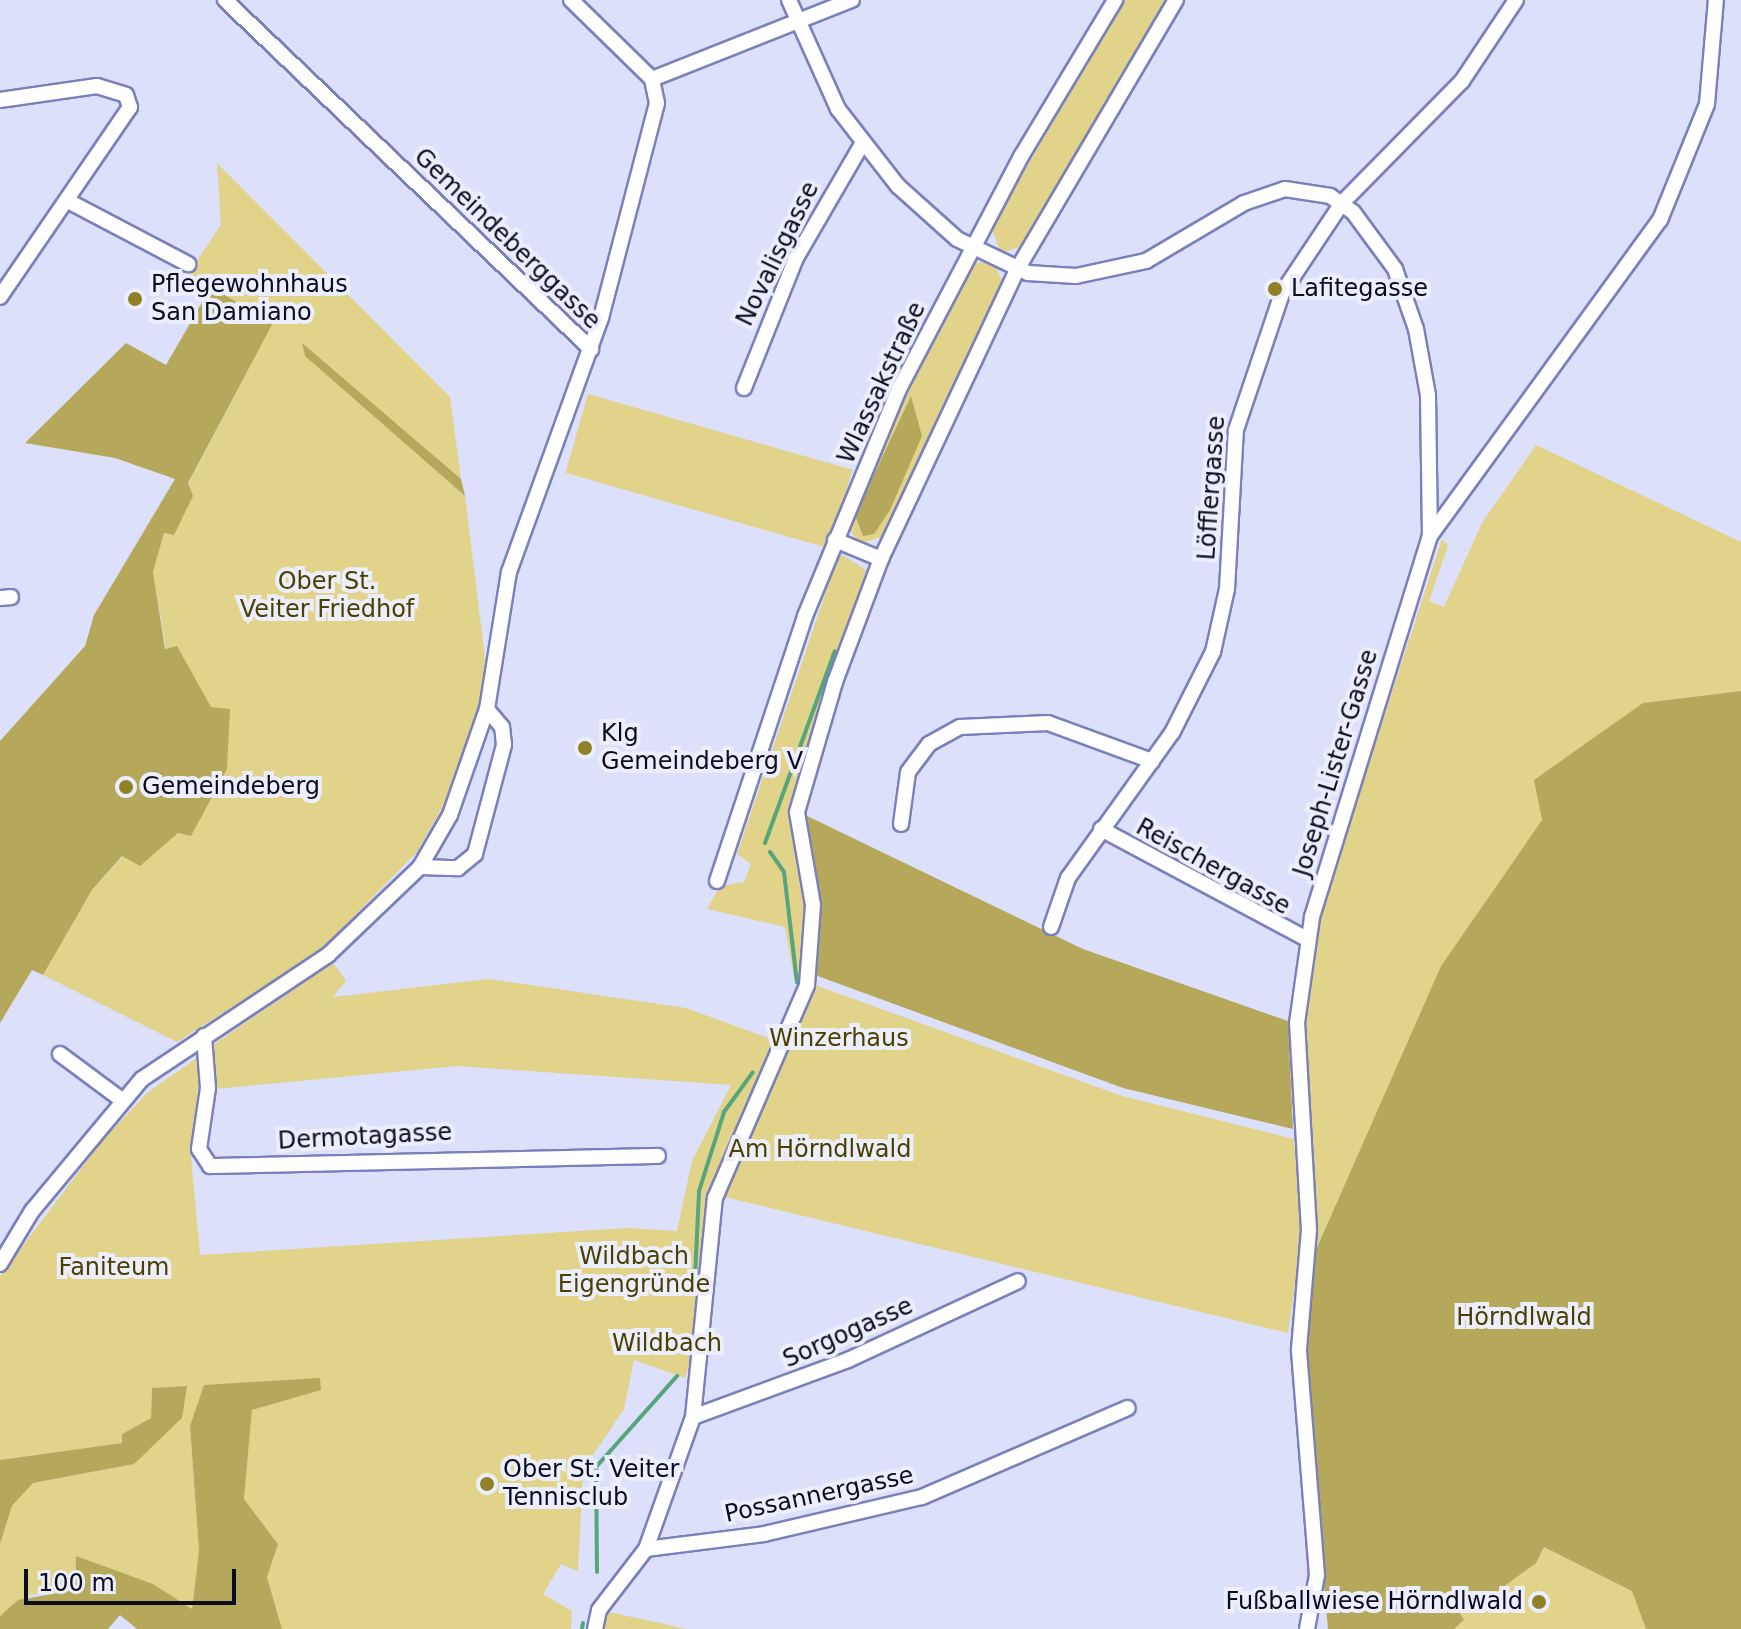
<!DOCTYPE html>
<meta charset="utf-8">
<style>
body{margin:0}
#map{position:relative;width:1741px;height:1629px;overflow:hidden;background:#dce0fa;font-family:"DejaVu Sans",sans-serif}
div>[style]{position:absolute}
.green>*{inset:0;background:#e1d389;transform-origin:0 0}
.forest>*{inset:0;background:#b6a85b}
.stream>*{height:4px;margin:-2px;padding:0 2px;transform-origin:2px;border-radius:2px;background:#57a57d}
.roads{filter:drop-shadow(2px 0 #7a80bb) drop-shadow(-2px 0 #7a80bb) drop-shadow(0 2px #7a80bb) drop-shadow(0 -2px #7a80bb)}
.minor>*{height:14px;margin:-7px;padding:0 7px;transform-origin:7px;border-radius:7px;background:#fff}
.dots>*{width:22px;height:22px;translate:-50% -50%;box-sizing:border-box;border:4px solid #eceefb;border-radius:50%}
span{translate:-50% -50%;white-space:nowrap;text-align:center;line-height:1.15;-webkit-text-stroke:8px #eceefb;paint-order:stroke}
.street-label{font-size:24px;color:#0b0b21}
.poi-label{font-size:24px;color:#0b0b21}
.left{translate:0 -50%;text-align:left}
.right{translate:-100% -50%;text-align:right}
.park-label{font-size:24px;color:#4a4000}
.scale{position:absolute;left:24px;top:1569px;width:212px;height:36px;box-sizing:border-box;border:4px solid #0b0b21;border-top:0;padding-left:10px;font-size:24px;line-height:28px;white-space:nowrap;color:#0b0b21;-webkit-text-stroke:6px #eceefb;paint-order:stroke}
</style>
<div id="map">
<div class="green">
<div style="clip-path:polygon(1125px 0,1170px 0,1023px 246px,1001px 253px,991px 227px)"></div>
<div style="clip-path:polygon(217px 163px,450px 397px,461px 479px,302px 344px,306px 356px,465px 496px,485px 658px,478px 720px,459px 778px,417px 852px,319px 952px,177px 1042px,43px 975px,92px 890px,123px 856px,140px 865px,178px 833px,222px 709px,211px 708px,189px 679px,177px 647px,166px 649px,153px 572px,164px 533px,174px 535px,188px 484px,273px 323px,188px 274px,221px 225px)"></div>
<div style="clip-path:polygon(992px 262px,1003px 281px,994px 301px,884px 536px,860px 544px,848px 527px,918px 370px,965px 274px,974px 263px)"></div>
<div style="left:588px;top:394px;width:275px;height:82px;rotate:16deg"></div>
<div style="clip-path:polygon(1536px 445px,1741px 542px,1741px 691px,1643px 703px,1542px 820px,1441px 966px,1315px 1252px,1303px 1019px,1319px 916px,1442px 539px,1448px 546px,1429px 601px,1444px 607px,1482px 523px)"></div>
<div style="clip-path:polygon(839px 553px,866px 570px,791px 816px,809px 913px,804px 975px,794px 977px,785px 927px,707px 909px,720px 886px,744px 882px,751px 864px,737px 854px)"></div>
<div style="clip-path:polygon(333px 963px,346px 981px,333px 997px,489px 979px,686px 1008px,787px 1045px,815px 985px,1122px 1096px,1294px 1139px,1302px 1237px,1288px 1333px,725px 1197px,735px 1158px,712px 1192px,697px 1339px,685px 1378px,634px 1360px,624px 1409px,583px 1470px,578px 1571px,561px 1564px,543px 1594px,572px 1611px,571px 1629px,282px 1629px,267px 1576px,278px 1544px,244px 1499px,252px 1410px,320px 1390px,190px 1426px,199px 1551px,192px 1610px,153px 1584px,76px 1557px,75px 1590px,30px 1595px,0 1616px,0 1544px,12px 1506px,33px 1483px,134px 1464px,187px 1386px,152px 1388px,151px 1418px,122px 1434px,123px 1443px,0 1460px,0 1276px,102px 1141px,147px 1093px,201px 1055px,191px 1156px,200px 1255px,627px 1228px,677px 1231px,692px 1161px,731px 1085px,457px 1066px,215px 1089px,214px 1044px)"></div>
<div style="clip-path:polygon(1544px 1547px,1633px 1591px,1646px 1629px,1454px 1629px,1464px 1620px,1457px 1608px,1467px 1595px)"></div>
<div style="clip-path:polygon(608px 1612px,660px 1623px,686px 1629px,603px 1629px)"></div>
</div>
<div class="forest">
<div style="clip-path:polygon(211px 287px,273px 323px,188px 483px,193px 496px,174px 535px,164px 533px,153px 572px,165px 649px,177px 646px,211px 707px,230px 709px,227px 769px,191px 836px,178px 833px,140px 866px,122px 856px,92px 890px,43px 975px,32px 970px,0 1023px,0 741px,85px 646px,94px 615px,175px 479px,115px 458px,25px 443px,126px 343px,166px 365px)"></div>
<div style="clip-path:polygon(302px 343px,461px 479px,465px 496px,305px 356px)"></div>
<div style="clip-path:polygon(911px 396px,922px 436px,890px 510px,874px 534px,863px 536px,855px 515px)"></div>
<div style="clip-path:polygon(1741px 691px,1741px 1629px,1646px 1629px,1632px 1591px,1544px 1547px,1536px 1563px,1492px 1595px,1467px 1595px,1457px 1608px,1464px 1620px,1454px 1629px,1328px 1629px,1305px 1375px,1315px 1252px,1441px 966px,1542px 820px,1534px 780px,1643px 703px)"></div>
<div style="clip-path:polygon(801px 813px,1083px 949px,1288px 1021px,1293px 1129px,1123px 1088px,815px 975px,821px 904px)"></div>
<div style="clip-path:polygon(320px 1378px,321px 1390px,252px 1410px,244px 1499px,278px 1544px,267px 1577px,282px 1629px,137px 1629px,120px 1615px,108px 1629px,0 1629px,0 1616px,18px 1600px,75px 1590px,76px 1556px,153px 1584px,192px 1609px,199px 1551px,190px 1426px,204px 1385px)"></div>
<div style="clip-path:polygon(187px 1386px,182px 1418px,134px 1464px,33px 1483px,12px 1506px,0 1544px,0 1460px,122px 1443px,122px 1434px,151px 1418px,152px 1388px)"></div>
</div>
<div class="stream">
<div style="left:765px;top:843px;width:204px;rotate:-70deg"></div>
<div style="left:770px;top:852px;width:24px;rotate:55deg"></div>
<div style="left:784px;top:872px;width:111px;rotate:83.3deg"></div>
<div style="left:695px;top:1277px;width:86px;rotate:-87.3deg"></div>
<div style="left:699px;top:1191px;width:83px;rotate:-72.4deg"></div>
<div style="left:724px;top:1112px;width:49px;rotate:-54.1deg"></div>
<div style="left:597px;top:1572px;width:105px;rotate:-90.5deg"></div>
<div style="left:596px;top:1467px;width:122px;rotate:-48.3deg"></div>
<div style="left:582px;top:1629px;width:6px;rotate:-81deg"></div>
</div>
<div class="roads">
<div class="minor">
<div style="left:225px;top:0;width:506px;rotate:43.64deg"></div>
<div style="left:789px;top:0;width:120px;rotate:65.8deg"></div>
<div style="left:838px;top:109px;width:98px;rotate:52.1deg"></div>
<div style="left:898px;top:186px;width:79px;rotate:41.9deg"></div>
<div style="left:957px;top:239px;width:79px;rotate:25.6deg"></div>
<div style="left:1028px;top:273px;width:48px;rotate:3.6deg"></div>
<div style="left:1076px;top:276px;width:72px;rotate:-12.1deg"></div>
<div style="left:1146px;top:261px;width:114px;rotate:-30.6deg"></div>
<div style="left:1244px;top:203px;width:43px;rotate:-18.9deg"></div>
<div style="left:1285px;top:189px;width:46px;rotate:8.8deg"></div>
<div style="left:1330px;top:196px;width:28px;rotate:35deg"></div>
<div style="left:1353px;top:212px;width:71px;rotate:53.6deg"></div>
<div style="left:1395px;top:269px;width:64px;rotate:70.7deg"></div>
<div style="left:1416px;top:329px;width:67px;rotate:79.7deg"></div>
<div style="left:1428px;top:395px;width:141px;rotate:89.2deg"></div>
<div style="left:652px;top:79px;width:215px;rotate:-21.6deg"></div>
<div style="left:0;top:100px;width:98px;rotate:-8.2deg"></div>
<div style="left:97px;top:86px;width:30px;rotate:17deg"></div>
<div style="left:126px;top:95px;width:13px;rotate:72deg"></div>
<div style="left:130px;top:107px;width:230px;rotate:124.4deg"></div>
<div style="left:68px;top:201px;width:136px;rotate:27.7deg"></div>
<div style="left:744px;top:388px;width:140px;rotate:-68.2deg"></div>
<div style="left:796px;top:258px;width:132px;rotate:-59.9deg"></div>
<div style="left:835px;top:540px;width:50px;rotate:22.4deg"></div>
<div style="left:0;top:598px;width:11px;rotate:-5deg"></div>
<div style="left:901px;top:824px;width:52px;rotate:-82.3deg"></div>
<div style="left:908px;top:772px;width:35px;rotate:-53deg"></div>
<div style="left:929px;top:744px;width:35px;rotate:-29deg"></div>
<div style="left:960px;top:727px;width:88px;rotate:-2.6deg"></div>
<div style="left:1048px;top:723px;width:111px;rotate:20.1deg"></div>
<div style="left:1101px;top:829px;width:234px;rotate:28.1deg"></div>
<div style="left:420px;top:867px;width:38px;rotate:2deg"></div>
<div style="left:458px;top:868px;width:22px;rotate:-39deg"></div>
<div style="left:475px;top:854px;width:113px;rotate:-75.1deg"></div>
<div style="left:504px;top:745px;width:18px;rotate:-96deg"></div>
<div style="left:502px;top:727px;width:23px;rotate:-130deg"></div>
<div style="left:717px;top:881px;width:279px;rotate:-71.6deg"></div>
<div style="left:805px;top:616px;width:246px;rotate:-67.5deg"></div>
<div style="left:899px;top:389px;width:264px;rotate:-62.3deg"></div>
<div style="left:1022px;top:155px;width:181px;rotate:-59deg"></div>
<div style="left:1051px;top:927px;width:52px;rotate:-70.9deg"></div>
<div style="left:1068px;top:878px;width:178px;rotate:-54.4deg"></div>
<div style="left:1172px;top:733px;width:91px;rotate:-63.2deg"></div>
<div style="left:1213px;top:652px;width:65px;rotate:-77.5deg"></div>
<div style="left:1227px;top:589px;width:159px;rotate:-86.8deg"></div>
<div style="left:1236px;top:430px;width:145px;rotate:-71.4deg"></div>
<div style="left:1282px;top:293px;width:108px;rotate:-56.3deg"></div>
<div style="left:1342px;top:203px;width:171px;rotate:-45.5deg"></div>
<div style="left:1462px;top:81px;width:97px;rotate:-56.3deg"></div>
<div style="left:204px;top:1036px;width:52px;rotate:85.6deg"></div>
<div style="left:208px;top:1088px;width:62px;rotate:98.4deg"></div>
<div style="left:199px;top:1149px;width:20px;rotate:57deg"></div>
<div style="left:210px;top:1166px;width:448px;rotate:-1.3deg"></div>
<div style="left:60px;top:1054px;width:77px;rotate:36.6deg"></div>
<div style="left:0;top:1264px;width:62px;rotate:-58.9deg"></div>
<div style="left:32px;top:1211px;width:172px;rotate:-50.2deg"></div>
<div style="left:142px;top:1079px;width:224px;rotate:-33.7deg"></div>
<div style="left:328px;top:955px;width:127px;rotate:-43.7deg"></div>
<div style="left:420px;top:867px;width:60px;rotate:-60deg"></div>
<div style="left:450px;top:815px;width:112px;rotate:-70.8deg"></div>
<div style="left:487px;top:709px;width:139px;rotate:-80.9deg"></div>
<div style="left:509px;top:572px;width:270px;rotate:-70.1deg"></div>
<div style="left:601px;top:318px;width:222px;rotate:-75.4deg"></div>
<div style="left:657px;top:103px;width:25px;rotate:-102deg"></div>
<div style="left:652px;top:79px;width:113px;rotate:-135.7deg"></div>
<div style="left:693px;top:1417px;width:165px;rotate:-20.2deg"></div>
<div style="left:848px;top:1360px;width:187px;rotate:-24.9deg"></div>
<div style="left:646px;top:1549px;width:119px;rotate:-7.2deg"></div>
<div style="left:764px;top:1534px;width:162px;rotate:-13.2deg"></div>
<div style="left:922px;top:1497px;width:224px;rotate:-23.4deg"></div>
<div style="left:595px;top:1629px;width:19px;rotate:-78deg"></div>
<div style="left:599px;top:1610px;width:77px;rotate:-52.4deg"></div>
<div style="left:646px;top:1549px;width:140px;rotate:-70.4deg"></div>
<div style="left:693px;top:1417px;width:220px;rotate:-84.3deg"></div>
<div style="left:715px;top:1198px;width:232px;rotate:-66.6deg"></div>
<div style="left:807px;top:985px;width:80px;rotate:-85.7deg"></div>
<div style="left:813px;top:905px;width:94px;rotate:-99.8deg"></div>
<div style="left:797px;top:812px;width:135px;rotate:-73.7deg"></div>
<div style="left:835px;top:682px;width:131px;rotate:-69.5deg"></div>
<div style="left:881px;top:559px;width:322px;rotate:-64.8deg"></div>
<div style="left:1018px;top:268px;width:311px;rotate:-59.5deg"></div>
<div style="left:1307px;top:1629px;width:55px;rotate:-79.5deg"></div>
<div style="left:1317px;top:1575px;width:227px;rotate:-94.6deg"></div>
<div style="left:1299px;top:1349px;width:119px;rotate:-85.2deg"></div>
<div style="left:1309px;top:1230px;width:207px;rotate:-93.3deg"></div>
<div style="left:1297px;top:1023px;width:107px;rotate:-81.9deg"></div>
<div style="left:1312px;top:917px;width:399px;rotate:-72.8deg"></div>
<div style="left:1430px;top:536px;width:391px;rotate:-54deg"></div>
<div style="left:1660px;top:220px;width:125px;rotate:-67.9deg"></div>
<div style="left:1707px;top:104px;width:104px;rotate:-85.1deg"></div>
</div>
</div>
<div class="dots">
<div style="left:1275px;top:289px;background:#908028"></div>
<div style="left:135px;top:299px;background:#908028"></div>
<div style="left:585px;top:748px;background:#908028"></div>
<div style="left:126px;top:787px;background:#908028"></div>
<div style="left:487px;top:1484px;background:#908028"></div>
<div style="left:1539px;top:1602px;background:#908028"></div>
</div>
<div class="street-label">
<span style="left:507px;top:239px;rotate:44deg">Gemeindeberggasse</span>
<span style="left:778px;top:254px;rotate:-64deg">Novalisgasse</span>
<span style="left:882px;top:383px;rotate:-65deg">Wlassakstraße</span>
<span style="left:1212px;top:488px;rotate:-86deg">Löfflergasse</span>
<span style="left:1336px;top:763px;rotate:-73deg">Joseph-Lister-Gasse</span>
<span style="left:1213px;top:867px;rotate:29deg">Reischergasse</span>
<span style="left:365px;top:1137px;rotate:-3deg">Dermotagasse</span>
<span style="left:848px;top:1333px;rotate:-24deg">Sorgogasse</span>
<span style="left:819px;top:1495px;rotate:-12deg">Possannergasse</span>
</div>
<div class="poi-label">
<span class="left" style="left:151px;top:299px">Pflegewohnhaus<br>San Damiano</span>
<span class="left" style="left:1291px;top:289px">Lafitegasse</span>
<span class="left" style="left:601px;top:748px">Klg<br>Gemeindeberg V</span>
<span class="left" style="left:142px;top:787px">Gemeindeberg</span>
<span class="left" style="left:503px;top:1484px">Ober St. Veiter<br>Tennisclub</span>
<span class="right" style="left:1523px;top:1602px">Fußballwiese Hörndlwald</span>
</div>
<div class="park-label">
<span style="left:327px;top:596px">Ober St.<br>Veiter Friedhof</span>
<span style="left:839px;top:1039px">Winzerhaus</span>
<span style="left:820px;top:1150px">Am Hörndlwald</span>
<span style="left:634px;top:1271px">Wildbach<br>Eigengründe</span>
<span style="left:114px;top:1268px">Faniteum</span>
<span style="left:1524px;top:1318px">Hörndlwald</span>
<span style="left:667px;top:1344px">Wildbach</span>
</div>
<div class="scale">100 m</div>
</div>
